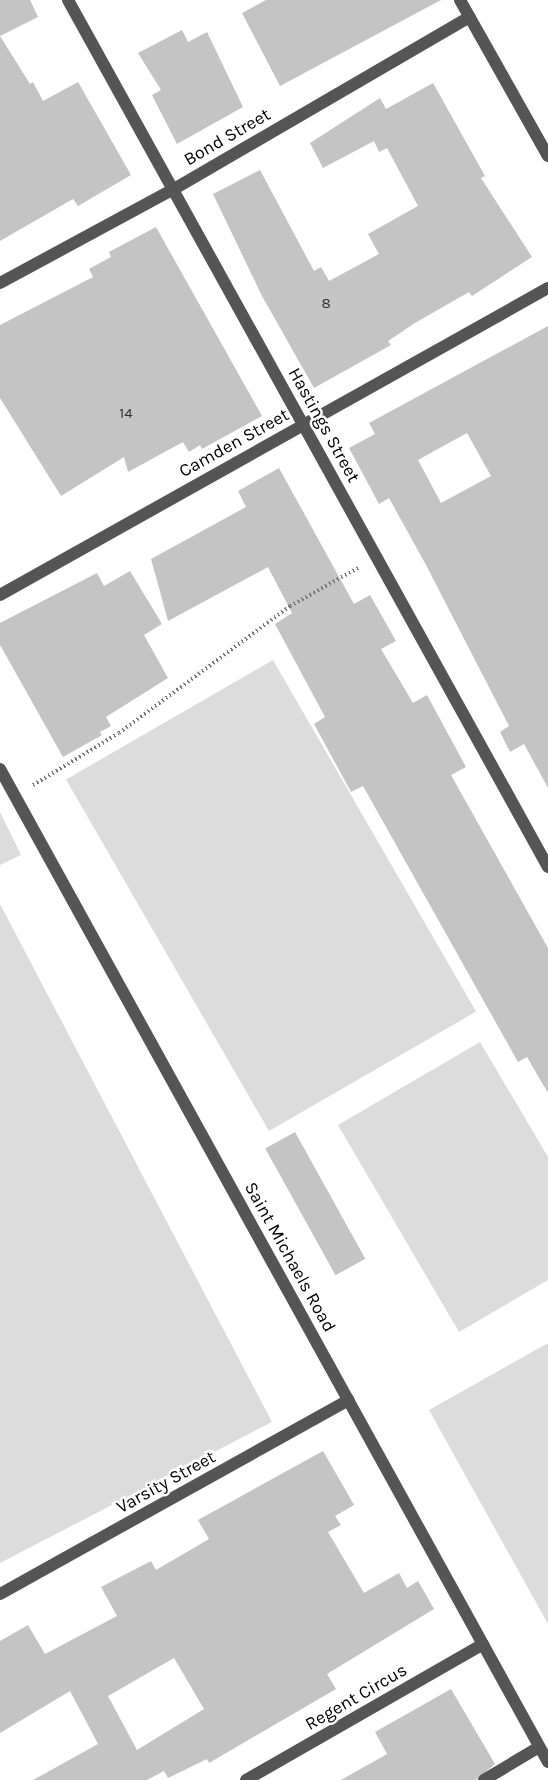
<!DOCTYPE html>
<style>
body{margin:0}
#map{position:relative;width:548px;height:1780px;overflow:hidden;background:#fff;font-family:Karla,sans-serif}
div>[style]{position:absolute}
.green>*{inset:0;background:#dcdcdc;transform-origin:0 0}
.building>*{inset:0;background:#c4c4c4;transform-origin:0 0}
.path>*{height:4px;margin-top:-2px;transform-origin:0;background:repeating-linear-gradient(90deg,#777 0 1.5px,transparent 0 4.5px)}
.minor>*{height:12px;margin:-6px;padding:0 6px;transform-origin:6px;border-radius:6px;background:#555}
span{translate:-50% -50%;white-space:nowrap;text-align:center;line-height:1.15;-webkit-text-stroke:5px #fff;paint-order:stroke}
.number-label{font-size:15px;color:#313131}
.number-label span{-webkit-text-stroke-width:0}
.street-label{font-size:18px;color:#000}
</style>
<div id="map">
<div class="green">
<div style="left:273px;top:660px;width:406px;height:239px;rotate:60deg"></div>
<div style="clip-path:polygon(0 812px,21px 855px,0 865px)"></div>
<div style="clip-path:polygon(0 904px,272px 1422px,0 1563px)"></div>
<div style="clip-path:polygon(480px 1042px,548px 1157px,548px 1280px,459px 1332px,338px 1125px)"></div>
<div style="clip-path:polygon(548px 1343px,548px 1624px,429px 1410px)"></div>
</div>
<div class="building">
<div style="clip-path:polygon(0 0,30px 0,38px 17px,0 36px,30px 84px,33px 82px,43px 101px,78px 82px,131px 175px,78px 206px,73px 199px,0 241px)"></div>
<div style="clip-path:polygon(266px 0,441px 0,280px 86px,242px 13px)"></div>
<div style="clip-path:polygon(182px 30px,188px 42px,207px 32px,243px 107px,177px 144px,152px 95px,161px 90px,138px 53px)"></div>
<div style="clip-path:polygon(433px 83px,485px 176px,481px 178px,532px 257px,472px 296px,469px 292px,415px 323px,388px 341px,391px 345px,314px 388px,262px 296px,213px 194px,260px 170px,314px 271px,321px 267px,329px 281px,379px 254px,368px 234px,418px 206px,387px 148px,379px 152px,374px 141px,323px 168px,310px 143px,380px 98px,386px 109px)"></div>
<div style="clip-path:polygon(156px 227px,262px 416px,202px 449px,200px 445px,189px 452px,183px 442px,128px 472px,124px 457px,61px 496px,0 398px,0 325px,93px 277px,89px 269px,111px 257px,109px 252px)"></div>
<div style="clip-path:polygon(evenodd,548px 326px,548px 788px,524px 744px,510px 752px,500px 732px,509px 726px,426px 565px,389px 498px,379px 504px,349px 448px,375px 434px,369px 423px,548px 326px,467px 433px,491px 476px,441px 503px,418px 460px,467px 433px)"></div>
<div style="clip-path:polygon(279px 468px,354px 604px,370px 595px,396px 641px,381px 649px,413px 703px,427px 695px,466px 767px,451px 775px,548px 948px,548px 1093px,527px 1057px,518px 1062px,363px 786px,351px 792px,314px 724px,325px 717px,275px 624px,292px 613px,268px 567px,168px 621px,151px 559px,246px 507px,238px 491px)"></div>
<div style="clip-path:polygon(130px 571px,162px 624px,144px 635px,168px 678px,106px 717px,111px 726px,100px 732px,102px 735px,63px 757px,0 645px,0 623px,97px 573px,104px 586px)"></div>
<div style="left:295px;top:1132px;width:145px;height:34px;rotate:61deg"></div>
<div style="clip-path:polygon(evenodd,323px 1451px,354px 1505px,335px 1516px,341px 1525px,328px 1532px,364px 1593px,399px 1573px,407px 1588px,418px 1581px,434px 1609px,327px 1674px,336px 1689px,209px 1763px,207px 1759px,168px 1778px,164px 1771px,147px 1780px,33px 1780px,98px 1744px,70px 1691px,0 1733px,0 1641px,28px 1625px,45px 1654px,117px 1616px,101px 1587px,151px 1561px,156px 1570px,209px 1539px,198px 1520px,323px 1451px,174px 1658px,204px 1709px,137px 1750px,108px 1696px,174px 1658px)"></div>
<div style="clip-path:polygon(451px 1689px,495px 1764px,476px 1780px,341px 1780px,387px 1754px,375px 1732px)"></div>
</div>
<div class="path">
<div style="left:33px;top:785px;width:100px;rotate:-31.2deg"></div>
<div style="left:119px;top:733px;width:213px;rotate:-36.6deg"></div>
<div style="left:290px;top:606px;width:78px;rotate:-29.2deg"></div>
</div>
<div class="minor">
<div style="left:68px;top:0;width:991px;rotate:61.03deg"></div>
<div style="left:460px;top:0;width:179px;rotate:60.6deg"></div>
<div style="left:0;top:283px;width:198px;rotate:-28.4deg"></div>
<div style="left:174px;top:189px;width:342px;rotate:-30.2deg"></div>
<div style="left:0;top:595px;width:628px;rotate:-29.26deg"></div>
<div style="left:0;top:769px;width:1134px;rotate:61.11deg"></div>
<div style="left:0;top:1594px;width:399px;rotate:-29.1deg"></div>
<div style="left:246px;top:1780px;width:273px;rotate:-29.8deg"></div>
<div style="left:484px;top:1780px;width:64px;rotate:-31deg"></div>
</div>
<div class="number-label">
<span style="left:326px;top:304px">8</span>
<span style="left:126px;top:414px">14</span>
</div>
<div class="street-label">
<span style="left:227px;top:137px;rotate:-30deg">Bond Street</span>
<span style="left:324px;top:425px;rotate:61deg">Hastings Street</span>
<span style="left:234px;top:443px;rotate:-29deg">Camden Street</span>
<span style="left:290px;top:1257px;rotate:61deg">Saint Michaels Road</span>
<span style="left:166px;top:1482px;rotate:-29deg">Varsity Street</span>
<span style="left:356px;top:1697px;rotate:-30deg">Regent Circus</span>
</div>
</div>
